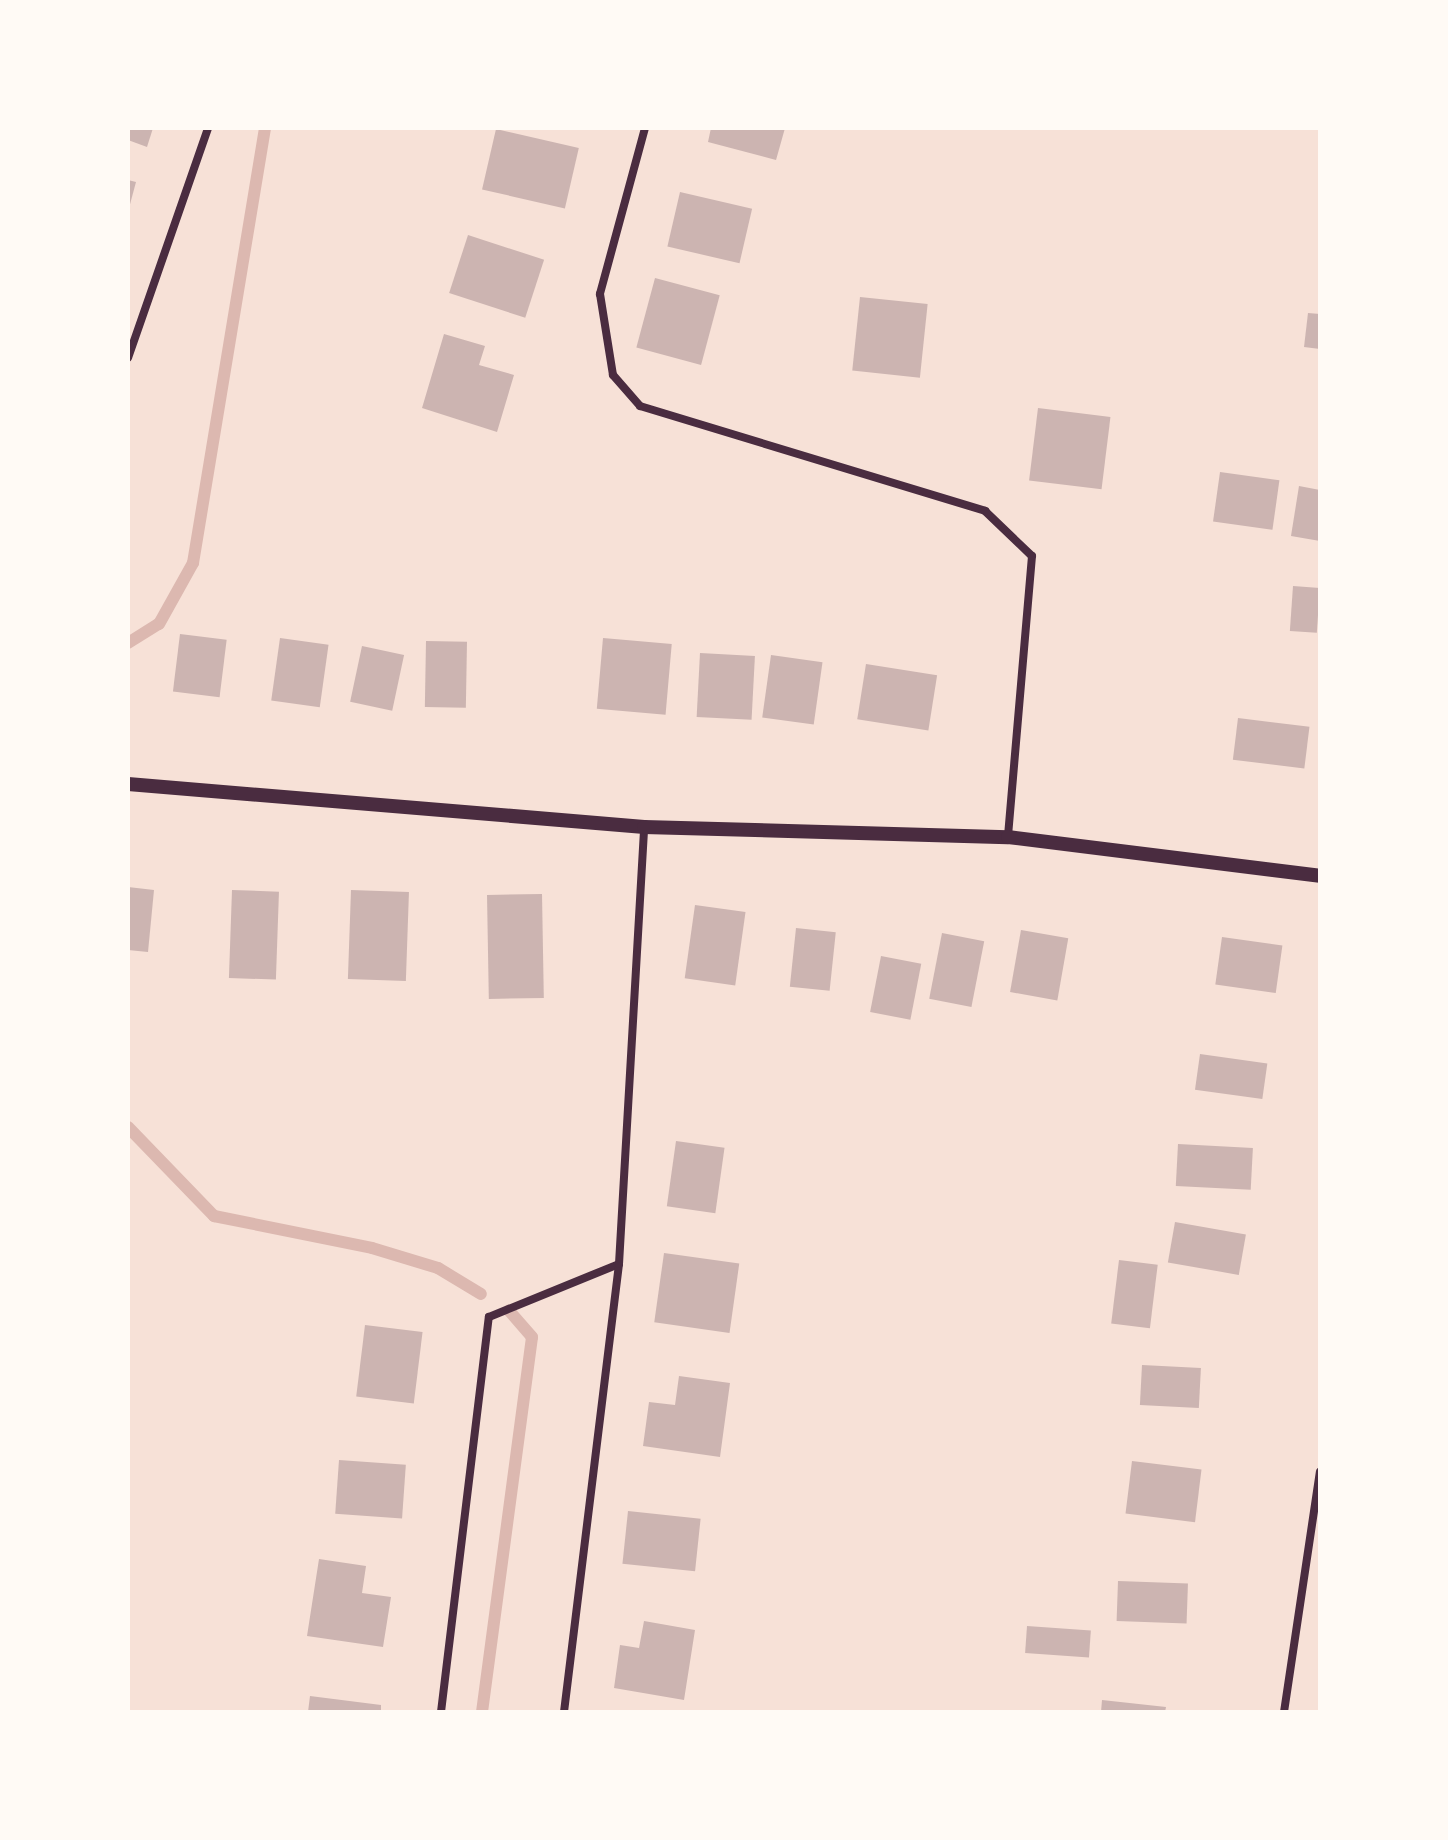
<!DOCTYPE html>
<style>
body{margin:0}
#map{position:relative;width:1448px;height:1840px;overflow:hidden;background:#f7e1d7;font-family:"PT Sans",sans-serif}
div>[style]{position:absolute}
.stream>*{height:12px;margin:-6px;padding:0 6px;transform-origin:6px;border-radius:6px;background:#dcb8b0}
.building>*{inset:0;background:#ccb4b1;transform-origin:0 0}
.minor>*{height:8px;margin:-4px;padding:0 4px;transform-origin:4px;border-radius:4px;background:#4a2c40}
.tertiary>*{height:14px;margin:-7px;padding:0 7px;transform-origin:7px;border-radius:7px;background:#4a2c40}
span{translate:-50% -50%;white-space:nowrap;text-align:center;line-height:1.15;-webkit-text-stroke:8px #fffaf5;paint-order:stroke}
.frame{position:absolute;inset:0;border:130px solid #fffaf5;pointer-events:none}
</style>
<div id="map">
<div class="stream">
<div style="left:128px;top:643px;width:36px;rotate:-32deg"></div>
<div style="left:159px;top:624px;width:70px;rotate:-60.9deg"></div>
<div style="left:193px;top:563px;width:441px;rotate:-80.6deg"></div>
<div style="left:128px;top:1127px;width:124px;rotate:46deg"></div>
<div style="left:214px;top:1216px;width:161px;rotate:11.4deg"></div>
<div style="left:372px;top:1248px;width:69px;rotate:16.9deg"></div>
<div style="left:438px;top:1268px;width:50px;rotate:31.2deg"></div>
<div style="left:482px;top:1712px;width:378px;rotate:-82.4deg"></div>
<div style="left:532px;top:1337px;width:35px;rotate:-131deg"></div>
</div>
<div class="building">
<div style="clip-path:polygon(128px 128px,153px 128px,147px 147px,128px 140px)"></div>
<div style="clip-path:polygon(711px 128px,785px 128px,776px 160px,708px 142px)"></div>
<div style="left:496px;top:129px;width:85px;height:62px;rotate:13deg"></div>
<div style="clip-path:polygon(128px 180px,136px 182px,129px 208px,128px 208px)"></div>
<div style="left:680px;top:192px;width:74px;height:56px;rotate:13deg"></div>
<div style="left:468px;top:235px;width:80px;height:61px;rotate:18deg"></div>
<div style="left:655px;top:278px;width:67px;height:72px;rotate:15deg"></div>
<div style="left:860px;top:297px;width:68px;height:74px;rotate:6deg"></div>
<div style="clip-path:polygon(1308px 313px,1320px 314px,1320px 349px,1304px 347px)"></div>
<div style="clip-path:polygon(444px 334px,485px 346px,479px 365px,514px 375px,497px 432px,422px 408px)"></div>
<div style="left:1038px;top:408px;width:73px;height:73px;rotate:7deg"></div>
<div style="left:1220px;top:472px;width:60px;height:50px;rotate:8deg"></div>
<div style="clip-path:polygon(1299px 486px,1320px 490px,1320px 541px,1291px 536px)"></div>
<div style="left:1293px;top:586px;width:27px;height:45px;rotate:4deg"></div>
<div style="left:180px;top:634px;width:47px;height:58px;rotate:7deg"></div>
<div style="left:280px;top:638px;width:49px;height:63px;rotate:8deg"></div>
<div style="left:603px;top:638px;width:69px;height:71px;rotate:5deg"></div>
<div style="left:426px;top:641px;width:41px;height:66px;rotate:1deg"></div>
<div style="left:362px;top:646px;width:43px;height:57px;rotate:12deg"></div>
<div style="left:700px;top:653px;width:55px;height:64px;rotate:3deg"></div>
<div style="left:771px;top:655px;width:52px;height:63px;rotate:8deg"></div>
<div style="left:866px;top:664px;width:72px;height:56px;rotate:9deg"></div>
<div style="left:1238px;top:718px;width:72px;height:42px;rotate:7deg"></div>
<div style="clip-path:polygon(128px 887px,154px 890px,148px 952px,128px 950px)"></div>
<div style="left:232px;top:890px;width:47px;height:88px;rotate:2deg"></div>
<div style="left:351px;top:890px;width:58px;height:89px;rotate:2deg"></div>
<div style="left:542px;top:894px;width:104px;height:55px;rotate:89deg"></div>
<div style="left:695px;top:905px;width:51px;height:74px;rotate:8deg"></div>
<div style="left:796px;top:928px;width:40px;height:59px;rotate:6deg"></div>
<div style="left:1021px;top:930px;width:48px;height:63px;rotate:10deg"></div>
<div style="left:942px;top:933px;width:43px;height:67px;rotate:11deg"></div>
<div style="left:1222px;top:937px;width:61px;height:48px;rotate:8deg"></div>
<div style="left:881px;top:956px;width:41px;height:57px;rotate:11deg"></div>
<div style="left:1200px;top:1054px;width:68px;height:36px;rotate:8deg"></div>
<div style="left:676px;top:1141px;width:49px;height:66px;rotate:8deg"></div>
<div style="left:1178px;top:1144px;width:75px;height:42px;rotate:3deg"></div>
<div style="left:1175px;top:1222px;width:72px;height:41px;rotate:10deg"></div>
<div style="left:664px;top:1253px;width:76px;height:70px;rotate:8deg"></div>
<div style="left:1119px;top:1260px;width:39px;height:64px;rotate:7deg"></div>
<div style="left:365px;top:1325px;width:58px;height:72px;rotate:7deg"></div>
<div style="left:1142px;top:1365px;width:59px;height:40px;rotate:3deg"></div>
<div style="clip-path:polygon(679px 1376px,730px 1383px,720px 1457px,643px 1446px,649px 1402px,675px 1405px)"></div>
<div style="left:339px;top:1460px;width:67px;height:54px;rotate:4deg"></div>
<div style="left:1132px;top:1461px;width:70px;height:53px;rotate:7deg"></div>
<div style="left:628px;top:1511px;width:73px;height:53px;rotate:6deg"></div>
<div style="clip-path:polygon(319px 1559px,366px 1566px,362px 1593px,391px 1597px,383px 1647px,307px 1636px)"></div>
<div style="left:1118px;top:1581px;width:70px;height:40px;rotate:2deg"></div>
<div style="clip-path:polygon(644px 1621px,695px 1630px,684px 1700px,614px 1688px,620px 1645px,639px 1648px)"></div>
<div style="left:1027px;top:1626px;width:64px;height:27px;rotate:4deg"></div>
<div style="clip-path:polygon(310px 1696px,381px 1705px,381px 1712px,308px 1712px)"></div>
<div style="clip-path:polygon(1102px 1700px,1166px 1707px,1165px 1712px,1101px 1712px)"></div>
</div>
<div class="minor">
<div style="left:645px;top:128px;width:172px;rotate:105.2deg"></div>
<div style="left:600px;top:294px;width:82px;rotate:80.9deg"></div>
<div style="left:613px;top:375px;width:41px;rotate:48.9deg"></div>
<div style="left:640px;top:406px;width:361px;rotate:16.9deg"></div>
<div style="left:985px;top:511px;width:65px;rotate:43.8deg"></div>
<div style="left:1032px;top:556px;width:282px;rotate:94.9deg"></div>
<div style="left:128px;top:358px;width:244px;rotate:-70.8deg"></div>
<div style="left:441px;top:1712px;width:398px;rotate:-83.1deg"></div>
<div style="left:489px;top:1317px;width:140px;rotate:-22.2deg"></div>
<div style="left:564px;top:1712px;width:451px;rotate:-83deg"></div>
<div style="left:619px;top:1264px;width:438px;rotate:-86.7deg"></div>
<div style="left:1284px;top:1712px;width:243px;rotate:-81.5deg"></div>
</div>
<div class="tertiary">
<div style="left:128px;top:784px;width:518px;rotate:4.76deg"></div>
<div style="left:644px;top:827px;width:364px;rotate:1.6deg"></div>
<div style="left:1008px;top:837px;width:314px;rotate:7.1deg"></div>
</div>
<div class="frame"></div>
</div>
